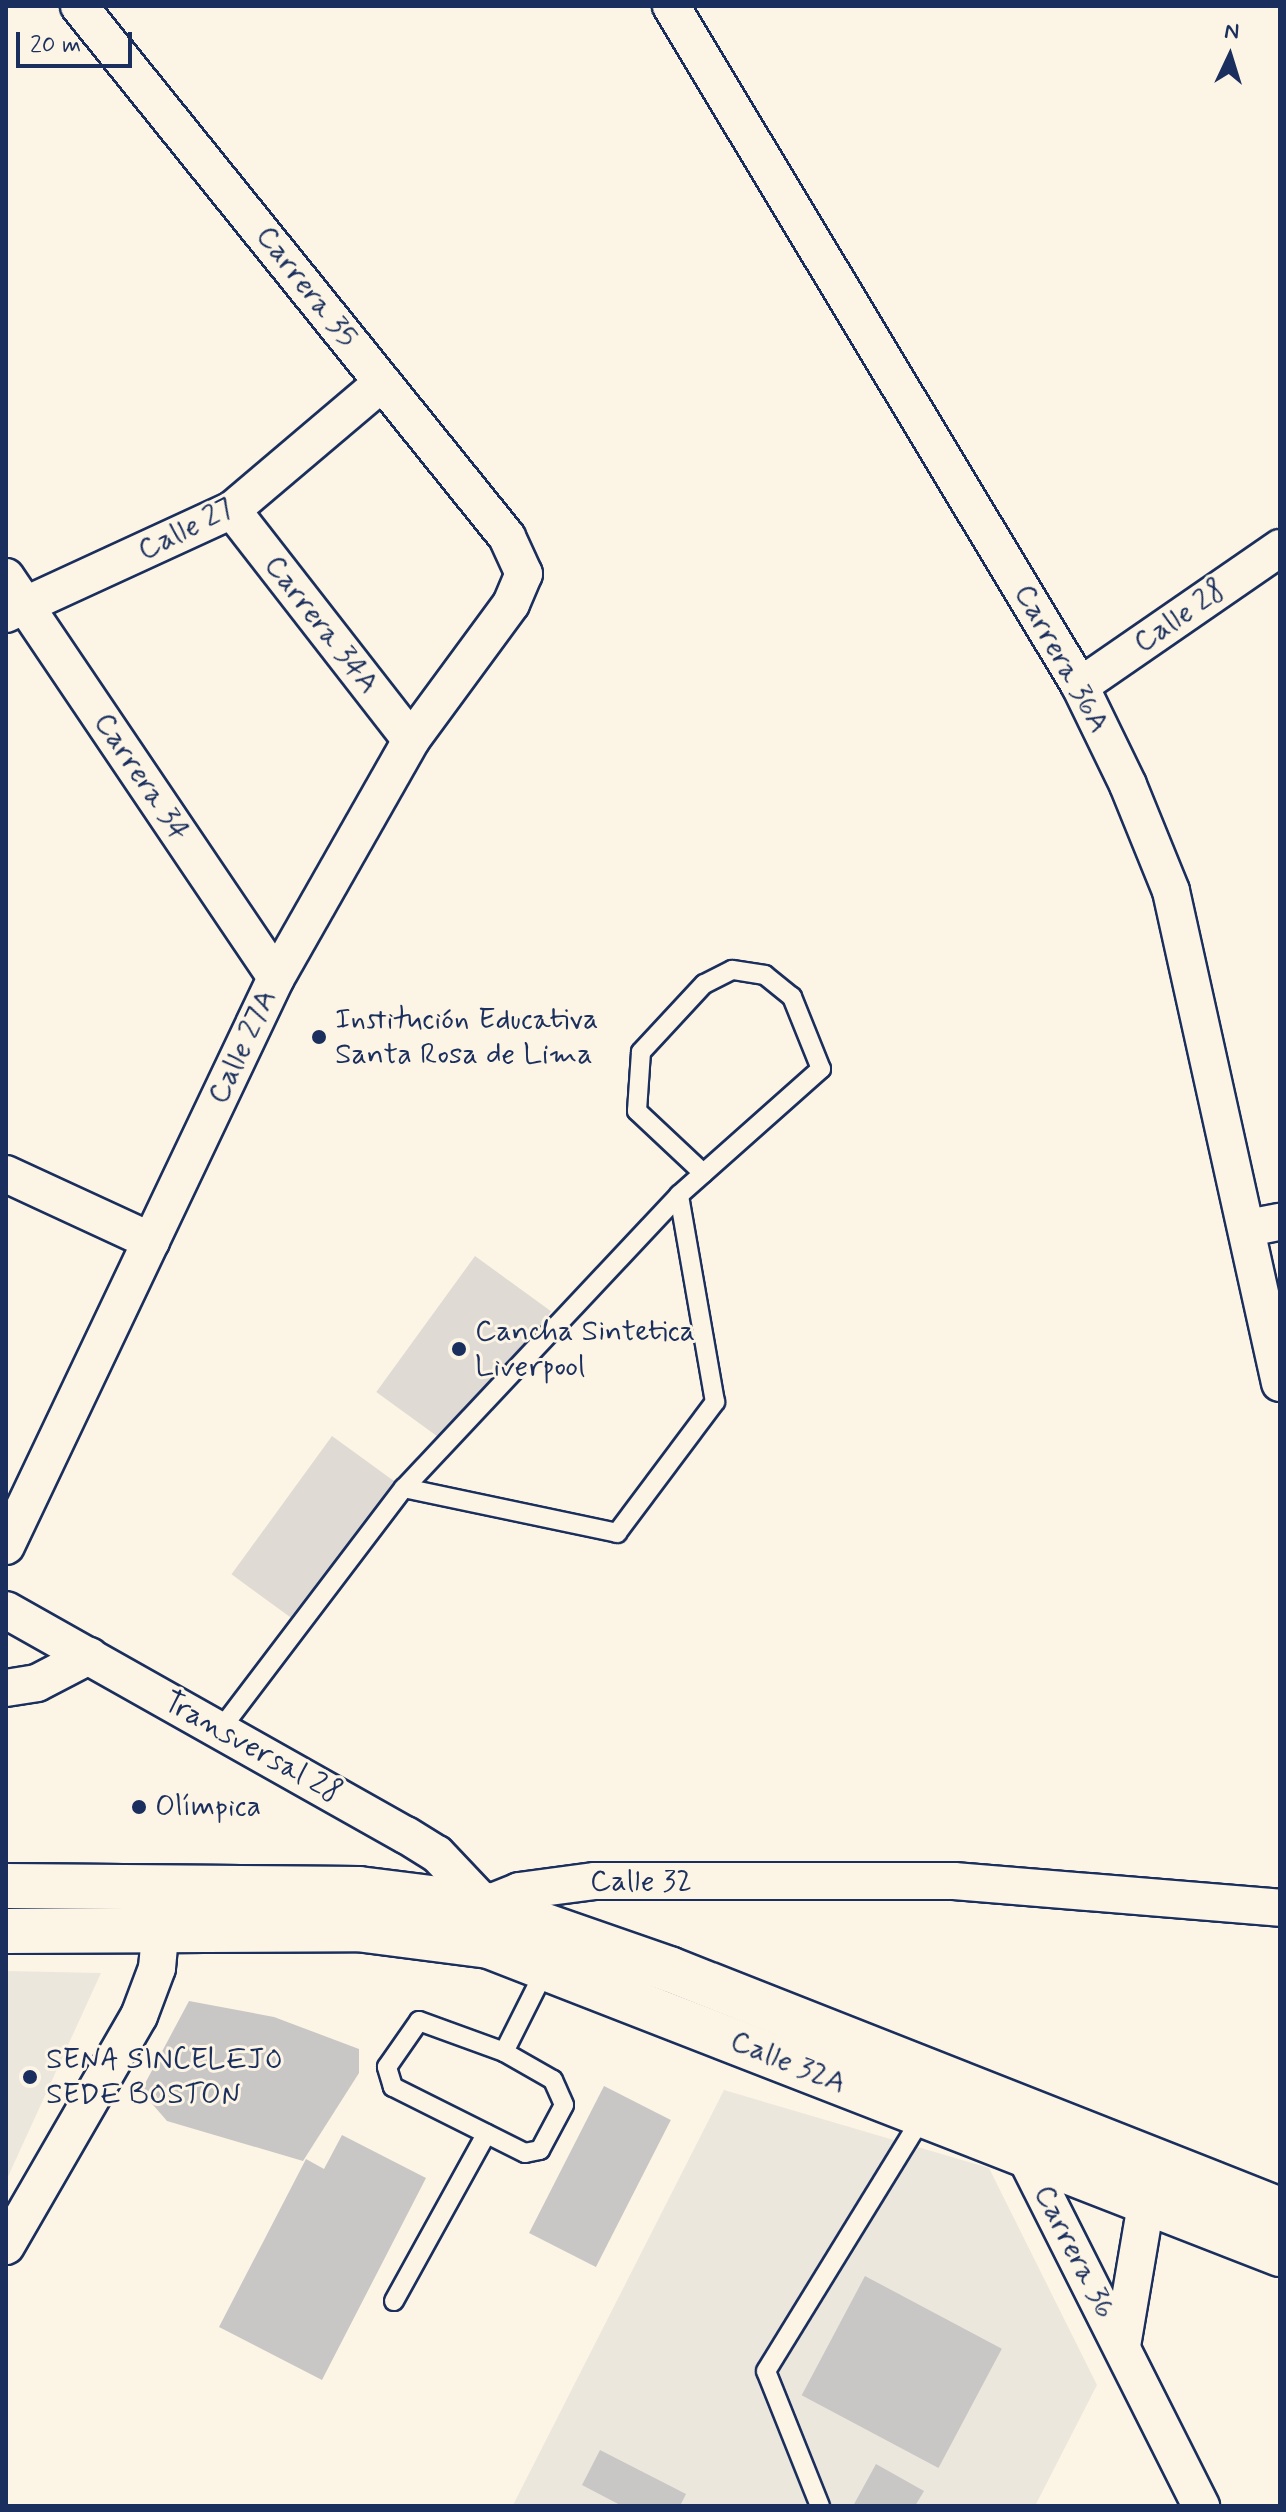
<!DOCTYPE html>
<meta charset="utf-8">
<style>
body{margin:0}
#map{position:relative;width:1286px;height:2512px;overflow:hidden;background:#fcf5e5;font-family:Mynerve,sans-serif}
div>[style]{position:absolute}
.built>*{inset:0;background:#ece7dc}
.green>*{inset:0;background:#dfdbd4;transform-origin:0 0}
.building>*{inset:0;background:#c8c7c6;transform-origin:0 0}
.roads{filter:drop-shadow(2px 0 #1b2f5e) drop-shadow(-2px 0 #1b2f5e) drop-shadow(0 2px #1b2f5e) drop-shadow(0 -2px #1b2f5e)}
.service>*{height:18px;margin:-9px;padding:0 9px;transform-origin:9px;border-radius:9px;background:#fcf5e5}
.minor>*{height:36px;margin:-18px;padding:0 18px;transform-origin:18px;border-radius:18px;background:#fcf5e5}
.secondary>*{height:44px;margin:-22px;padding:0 22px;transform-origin:22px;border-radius:22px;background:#fcf5e5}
.dots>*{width:22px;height:22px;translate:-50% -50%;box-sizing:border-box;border:4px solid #fcf5e5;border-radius:50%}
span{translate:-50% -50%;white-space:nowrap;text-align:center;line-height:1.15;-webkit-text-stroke:6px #fcf5e5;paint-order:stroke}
.street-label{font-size:30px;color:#1b2f5e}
.poi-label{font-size:30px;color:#1b2f5e}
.left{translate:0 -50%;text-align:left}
.frame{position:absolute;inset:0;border:8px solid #1b2f5e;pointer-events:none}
.north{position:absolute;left:1190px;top:16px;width:80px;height:80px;-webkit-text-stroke:6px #fcf5e5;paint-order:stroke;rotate:4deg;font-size:22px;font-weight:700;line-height:32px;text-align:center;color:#1b2f5e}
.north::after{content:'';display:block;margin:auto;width:28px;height:36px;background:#1b2f5e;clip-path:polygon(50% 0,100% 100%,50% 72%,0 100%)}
.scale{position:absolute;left:16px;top:32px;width:116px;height:36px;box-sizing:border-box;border:4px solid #1b2f5e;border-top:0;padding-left:10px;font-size:24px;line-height:28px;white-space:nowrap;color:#1b2f5e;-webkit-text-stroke:6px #fcf5e5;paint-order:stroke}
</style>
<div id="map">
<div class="built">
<div style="clip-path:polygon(6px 1971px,101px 1973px,6px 2181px)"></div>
<div style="clip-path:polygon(724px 2090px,989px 2168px,1097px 2385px,1035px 2506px,513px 2505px)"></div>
</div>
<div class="green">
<div style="left:475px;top:1256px;width:94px;height:168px;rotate:36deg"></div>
<div style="left:332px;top:1436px;width:83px;height:171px;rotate:36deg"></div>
</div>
<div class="building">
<div style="clip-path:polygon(189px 2001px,274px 2017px,359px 2049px,359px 2073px,303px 2161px,167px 2121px,141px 2091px)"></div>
<div style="left:604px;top:2086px;width:75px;height:165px;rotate:27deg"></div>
<div style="clip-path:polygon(342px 2135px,426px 2178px,322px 2380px,219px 2327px,306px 2159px,324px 2169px)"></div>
<div style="left:865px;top:2276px;width:155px;height:135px;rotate:28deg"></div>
<div style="clip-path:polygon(600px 2450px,686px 2494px,680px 2506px,622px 2506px,582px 2485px)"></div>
<div style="clip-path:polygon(876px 2464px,924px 2491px,915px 2506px,853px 2506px)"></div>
</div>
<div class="roads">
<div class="service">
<div style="left:404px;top:1488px;width:218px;rotate:11.9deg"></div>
<div style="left:617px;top:1533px;width:164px;rotate:-53.2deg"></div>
<div style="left:715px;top:1402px;width:210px;rotate:-99.9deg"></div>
<div style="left:220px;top:1730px;width:304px;rotate:-52.8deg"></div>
<div style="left:404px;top:1488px;width:402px;rotate:-46.8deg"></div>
<div style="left:679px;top:1195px;width:190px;rotate:-41.6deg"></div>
<div style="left:821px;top:1069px;width:78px;rotate:-111.9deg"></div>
<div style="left:792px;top:997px;width:35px;rotate:-141deg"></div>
<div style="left:765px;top:975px;width:33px;rotate:-171deg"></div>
<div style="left:732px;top:970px;width:31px;rotate:153deg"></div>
<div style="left:704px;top:984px;width:93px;rotate:132.8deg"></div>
<div style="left:641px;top:1052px;width:59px;rotate:93.9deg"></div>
<div style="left:637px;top:1111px;width:91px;rotate:43.2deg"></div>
<div style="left:419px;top:2021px;width:90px;rotate:20deg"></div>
<div style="left:504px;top:2052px;width:56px;rotate:29.7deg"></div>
<div style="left:553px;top:2080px;width:27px;rotate:66deg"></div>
<div style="left:564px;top:2105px;width:51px;rotate:118.1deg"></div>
<div style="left:540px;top:2150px;width:15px;rotate:169deg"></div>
<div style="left:525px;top:2153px;width:148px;rotate:-153.4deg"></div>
<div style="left:393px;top:2087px;width:21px;rotate:-107deg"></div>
<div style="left:387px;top:2067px;width:56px;rotate:-55.2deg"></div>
<div style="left:504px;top:2052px;width:94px;rotate:-63.4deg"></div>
<div style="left:394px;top:2301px;width:191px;rotate:-61.1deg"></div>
<div style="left:820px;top:2506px;width:145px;rotate:-111.8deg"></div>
<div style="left:766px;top:2371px;width:298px;rotate:-58.4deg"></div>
</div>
<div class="minor">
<div style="left:671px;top:6px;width:794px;rotate:58.97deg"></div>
<div style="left:1080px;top:686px;width:110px;rotate:64.1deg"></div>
<div style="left:1128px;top:785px;width:114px;rotate:67.9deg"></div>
<div style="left:1171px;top:891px;width:504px;rotate:77.51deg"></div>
<div style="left:232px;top:510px;width:291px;rotate:52.1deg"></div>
<div style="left:6px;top:577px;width:483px;rotate:56deg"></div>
<div style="left:6px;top:614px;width:249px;rotate:-24.7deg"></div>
<div style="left:232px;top:510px;width:197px;rotate:-40.3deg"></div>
<div style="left:1080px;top:686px;width:243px;rotate:-34.6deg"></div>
<div style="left:6px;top:1174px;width:160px;rotate:24.8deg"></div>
<div style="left:1248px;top:1228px;width:33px;rotate:-11deg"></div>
<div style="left:6px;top:1546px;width:629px;rotate:-64.58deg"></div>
<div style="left:276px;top:978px;width:274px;rotate:-60.4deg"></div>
<div style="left:411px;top:740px;width:169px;rotate:-53.7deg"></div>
<div style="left:511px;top:604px;width:33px;rotate:-67deg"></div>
<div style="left:524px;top:574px;width:41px;rotate:-114.7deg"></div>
<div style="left:507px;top:537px;width:682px;rotate:-128.87deg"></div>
<div style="left:6px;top:1610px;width:459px;rotate:29.4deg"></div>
<div style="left:406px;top:1835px;width:36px;rotate:32deg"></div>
<div style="left:437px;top:1854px;width:70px;rotate:46.7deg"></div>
<div style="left:485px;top:1905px;width:37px;rotate:-22deg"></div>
<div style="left:519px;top:1891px;width:77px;rotate:-7.5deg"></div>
<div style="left:595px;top:1881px;width:359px"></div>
<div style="left:954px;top:1881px;width:327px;rotate:4.7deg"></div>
<div style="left:6px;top:1688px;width:31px;rotate:-9deg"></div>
<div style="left:37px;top:1683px;width:59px;rotate:-27.4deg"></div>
<div style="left:1026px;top:2158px;width:390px;rotate:63.3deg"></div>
<div style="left:6px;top:2246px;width:266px;rotate:-60deg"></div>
<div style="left:139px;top:2016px;width:51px;rotate:-69.4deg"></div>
<div style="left:157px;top:1968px;width:65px;rotate:-84.7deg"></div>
<div style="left:1122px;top:2346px;width:174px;rotate:-80.4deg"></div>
</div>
<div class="secondary">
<div style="left:6px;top:1886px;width:353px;rotate:0.5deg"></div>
<div style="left:359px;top:1889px;width:127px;rotate:7.2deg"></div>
<div style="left:485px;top:1905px;width:195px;rotate:19.2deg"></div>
<div style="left:669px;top:1969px;width:657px;rotate:21.53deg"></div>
<div style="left:6px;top:1931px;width:351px;rotate:-0.3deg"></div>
<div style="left:357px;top:1929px;width:133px;rotate:7.3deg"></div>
<div style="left:489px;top:1946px;width:849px;rotate:21.27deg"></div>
</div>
</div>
<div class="dots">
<div style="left:319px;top:1037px;background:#1b2f5e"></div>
<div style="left:459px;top:1349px;background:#1b2f5e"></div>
<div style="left:139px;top:1807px;background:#1b2f5e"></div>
<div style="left:30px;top:2077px;background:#1b2f5e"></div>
</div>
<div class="street-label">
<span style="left:306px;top:287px;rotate:52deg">Carrera 35</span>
<span style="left:186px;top:530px;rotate:-27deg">Calle 27</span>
<span style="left:1180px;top:617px;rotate:-35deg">Calle 28</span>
<span style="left:321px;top:625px;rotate:52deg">Carrera 34A</span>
<span style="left:1061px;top:659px;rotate:61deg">Carrera 36A</span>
<span style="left:141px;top:777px;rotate:56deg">Carrera 34</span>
<span style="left:243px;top:1047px;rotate:-65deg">Calle 27A</span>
<span style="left:252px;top:1748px;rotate:29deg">Transversal 28</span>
<span style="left:641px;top:1882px">Calle 32</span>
<span style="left:788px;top:2063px;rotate:22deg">Calle 32A</span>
<span style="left:1074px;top:2252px;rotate:63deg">Carrera 36</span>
</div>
<div class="poi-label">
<span class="left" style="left:335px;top:1037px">Institución Educativa<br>Santa Rosa de Lima</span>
<span class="left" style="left:475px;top:1349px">Cancha Sintetica<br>Liverpool</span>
<span class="left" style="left:155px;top:1807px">Olímpica</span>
<span class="left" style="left:46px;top:2077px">SENA SINCELEJO<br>SEDE BOSTON</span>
</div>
<div class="frame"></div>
<div class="north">N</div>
<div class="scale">20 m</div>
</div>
